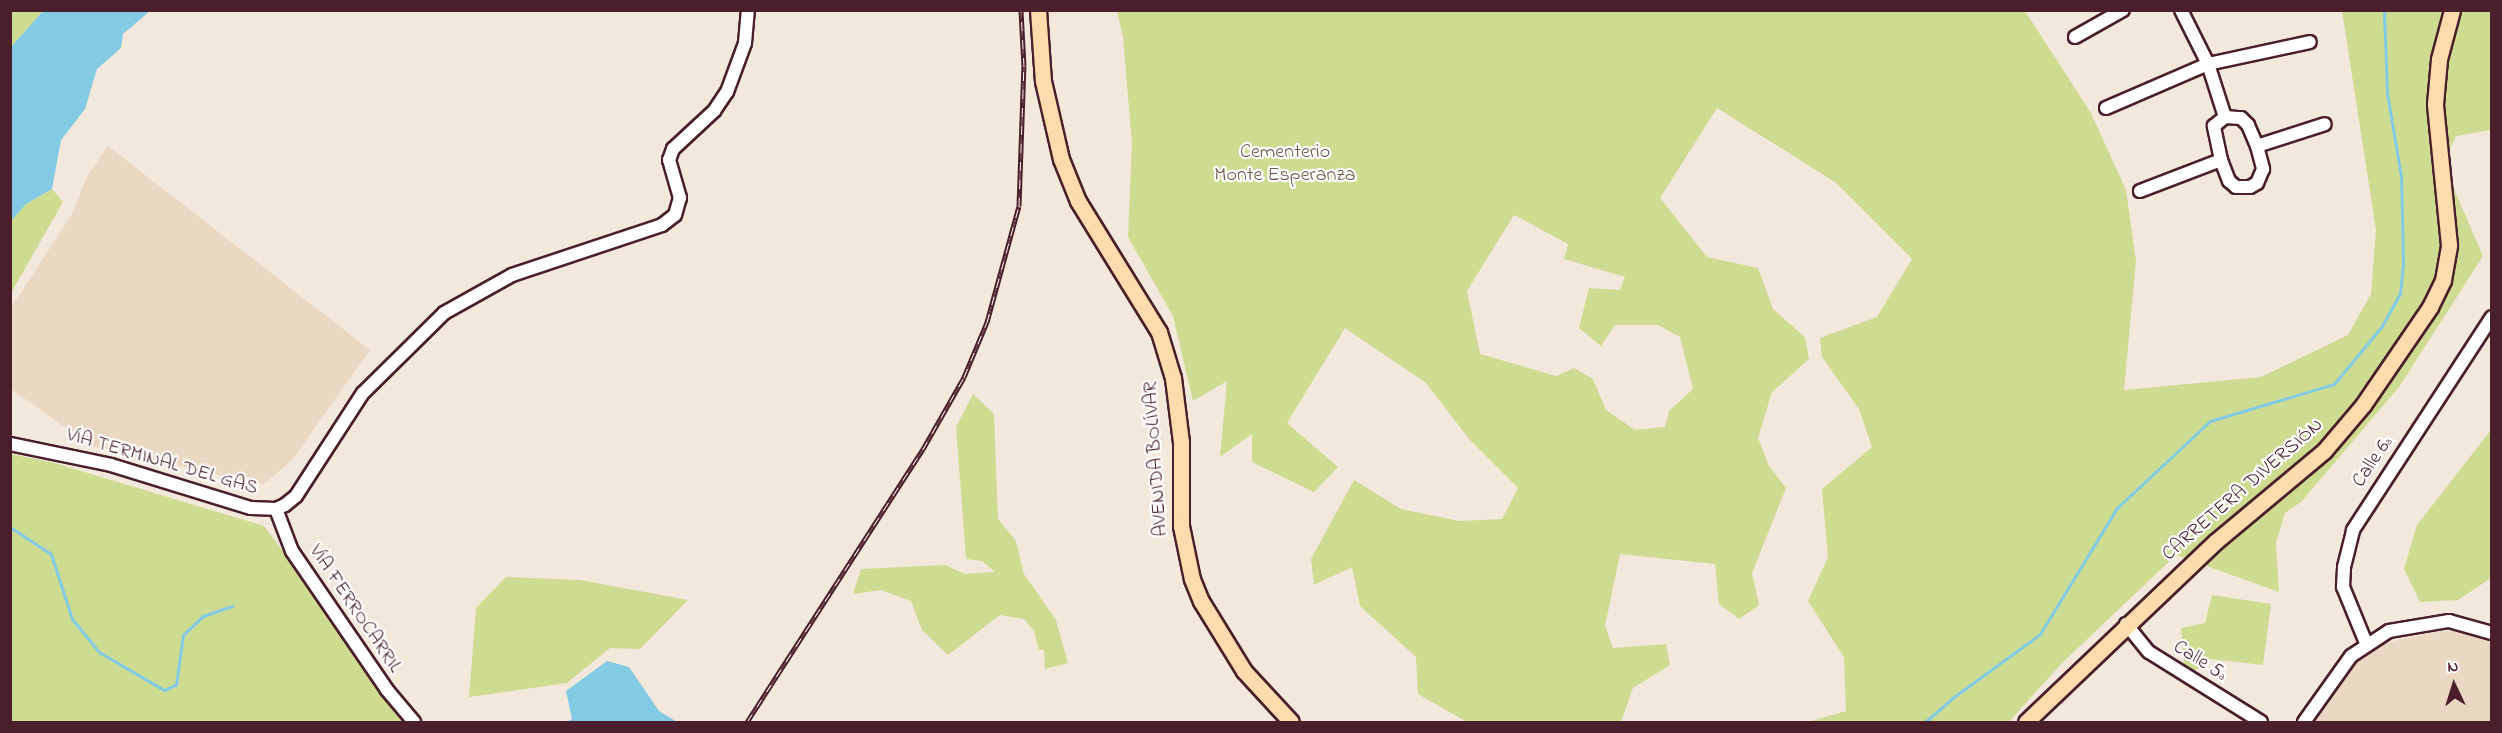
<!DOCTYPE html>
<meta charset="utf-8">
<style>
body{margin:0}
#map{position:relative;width:2502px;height:733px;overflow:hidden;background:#f3e8dc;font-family:"Indie Flower",sans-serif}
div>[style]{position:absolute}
.built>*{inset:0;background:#ebd8c3}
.green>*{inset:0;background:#cddc90}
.water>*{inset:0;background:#83cbe4}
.stream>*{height:3px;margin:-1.5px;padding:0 1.5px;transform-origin:1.5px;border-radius:1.5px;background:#83cbe4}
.roads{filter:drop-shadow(2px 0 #4a1f2b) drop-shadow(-2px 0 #4a1f2b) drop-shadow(0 2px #4a1f2b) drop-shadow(0 -2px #4a1f2b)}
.minor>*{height:12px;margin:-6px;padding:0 6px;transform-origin:6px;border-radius:6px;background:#fff}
.major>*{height:15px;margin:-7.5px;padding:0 7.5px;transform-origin:7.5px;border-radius:7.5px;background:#fcdcac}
.rail>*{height:5px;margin-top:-2.5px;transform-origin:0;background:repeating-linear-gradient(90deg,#fff 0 9px,#4a1f2b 0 18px);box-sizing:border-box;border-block:2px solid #4a1f2b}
span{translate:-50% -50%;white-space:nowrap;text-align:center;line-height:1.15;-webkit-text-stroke:4.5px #fff;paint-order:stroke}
.park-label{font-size:20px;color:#715849}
.street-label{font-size:20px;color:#4a1f2b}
.frame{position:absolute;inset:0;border:12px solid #4a1f2b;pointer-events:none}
.north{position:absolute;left:2424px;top:655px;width:60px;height:60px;-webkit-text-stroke:4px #fff;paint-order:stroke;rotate:356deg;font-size:16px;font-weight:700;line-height:24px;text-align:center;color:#4a1f2b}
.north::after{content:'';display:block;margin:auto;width:21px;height:27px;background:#4a1f2b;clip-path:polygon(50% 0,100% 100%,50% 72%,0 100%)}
</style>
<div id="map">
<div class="built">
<div style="clip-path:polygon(108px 146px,370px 350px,292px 460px,263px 485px,91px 446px,11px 389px,11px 308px,73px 212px,87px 176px)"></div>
<div style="clip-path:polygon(2443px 631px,2470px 631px,2491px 641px,2491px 722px,2314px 722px,2362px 654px,2388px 642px)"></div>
</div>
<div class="green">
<div style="clip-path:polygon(11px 11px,43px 11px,11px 47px)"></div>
<div style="clip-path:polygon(evenodd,1117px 11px,2025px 11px,2091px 113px,2126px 190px,2136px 261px,2124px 390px,2261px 377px,2348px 335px,2371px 294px,2376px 230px,2342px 11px,2491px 11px,2491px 130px,2456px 136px,2448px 153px,2450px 180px,2483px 256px,2399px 387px,2301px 502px,2285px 513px,2276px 543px,2279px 592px,2176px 555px,2061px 664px,2009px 722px,1808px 722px,1846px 711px,1844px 657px,1808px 601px,1828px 557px,1822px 489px,1872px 447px,1859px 409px,1822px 357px,1820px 338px,1877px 317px,1912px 259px,1835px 182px,1717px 108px,1660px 198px,1707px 257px,1758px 268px,1773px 309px,1805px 337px,1809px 359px,1772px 392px,1758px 438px,1769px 466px,1786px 488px,1752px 573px,1759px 605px,1739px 619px,1719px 604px,1715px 564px,1620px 554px,1605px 626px,1613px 648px,1666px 644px,1670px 665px,1633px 688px,1621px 722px,1467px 722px,1418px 694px,1416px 657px,1360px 606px,1352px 567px,1314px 585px,1311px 559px,1354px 480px,1401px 509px,1459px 521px,1502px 519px,1518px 488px,1470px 440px,1426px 383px,1345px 328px,1287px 423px,1338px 467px,1314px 492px,1252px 462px,1252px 434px,1220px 457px,1227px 381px,1193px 401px,1173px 316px,1128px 237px,1132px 144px,1123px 37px,1117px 11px,1514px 215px,1568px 244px,1564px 259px,1625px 277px,1620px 290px,1589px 288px,1579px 328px,1601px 346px,1615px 325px,1658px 325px,1680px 337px,1693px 389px,1669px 411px,1665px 427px,1635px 430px,1606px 410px,1593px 379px,1574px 368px,1556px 376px,1480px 354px,1467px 291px,1514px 215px)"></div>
<div style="clip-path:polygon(52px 189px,63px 202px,11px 293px,11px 221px,26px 204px)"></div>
<div style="clip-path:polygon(973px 394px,994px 414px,998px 519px,1016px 541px,1024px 574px,1056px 620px,1068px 663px,1045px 669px,1044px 650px,1039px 650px,1034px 631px,1024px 619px,1000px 615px,948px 655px,922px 630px,911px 601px,881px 590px,853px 594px,861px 569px,945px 565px,965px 574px,995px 572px,982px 561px,966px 559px,956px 427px)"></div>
<div style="clip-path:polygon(2491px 430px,2491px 578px,2458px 600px,2420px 602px,2404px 569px,2417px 525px)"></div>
<div style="clip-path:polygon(10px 454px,51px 462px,264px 526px,411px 722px,11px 722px)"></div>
<div style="clip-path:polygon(506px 577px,580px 580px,688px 600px,640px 649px,610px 648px,567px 683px,469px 697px,476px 608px)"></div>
<div style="clip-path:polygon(2212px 595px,2271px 604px,2263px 665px,2210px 659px,2195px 671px,2184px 664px,2181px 628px,2205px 623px)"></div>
</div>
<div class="water">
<div style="clip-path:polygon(43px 11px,150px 11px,123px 34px,121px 48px,97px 69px,85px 109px,61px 140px,52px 189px,26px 204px,11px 221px,11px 47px)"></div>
<div style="clip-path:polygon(607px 661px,629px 667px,659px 711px,677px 722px,566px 722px,572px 719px,566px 691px)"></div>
</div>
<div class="stream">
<div style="left:10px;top:527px;width:49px;rotate:33.4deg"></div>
<div style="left:51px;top:554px;width:68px;rotate:72.1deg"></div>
<div style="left:72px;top:619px;width:43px;rotate:50.7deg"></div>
<div style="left:99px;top:652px;width:75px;rotate:30.3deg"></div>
<div style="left:164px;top:690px;width:13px;rotate:-23deg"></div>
<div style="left:176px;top:685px;width:50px;rotate:-82deg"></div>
<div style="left:183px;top:635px;width:28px;rotate:-44deg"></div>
<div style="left:203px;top:616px;width:31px;rotate:-19deg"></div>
<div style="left:1925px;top:722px;width:35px;rotate:-41deg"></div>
<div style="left:1951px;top:699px;width:110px;rotate:-36.1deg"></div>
<div style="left:2040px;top:634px;width:148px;rotate:-58.6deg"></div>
<div style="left:2117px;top:508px;width:127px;rotate:-43.1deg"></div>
<div style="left:2210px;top:421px;width:129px;rotate:-16.6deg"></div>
<div style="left:2334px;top:384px;width:75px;rotate:-50.4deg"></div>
<div style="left:2382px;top:326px;width:38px;rotate:-61deg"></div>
<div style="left:2400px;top:293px;width:31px;rotate:-84deg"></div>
<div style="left:2403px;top:262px;width:86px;rotate:-91.3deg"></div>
<div style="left:2401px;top:176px;width:84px;rotate:-99.6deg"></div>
<div style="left:2387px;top:93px;width:83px;rotate:-92.1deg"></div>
</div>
<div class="roads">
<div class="minor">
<div style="left:2181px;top:10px;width:60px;rotate:63.4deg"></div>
<div style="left:2208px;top:64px;width:56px;rotate:72.2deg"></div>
<div style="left:2075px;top:37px;width:55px;rotate:-29.4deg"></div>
<div style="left:2106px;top:108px;width:111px;rotate:-23.3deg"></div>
<div style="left:2208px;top:64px;width:104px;rotate:-12.2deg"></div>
<div style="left:2225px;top:117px;width:16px;rotate:4deg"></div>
<div style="left:2241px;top:118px;width:10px;rotate:45deg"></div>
<div style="left:2248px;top:125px;width:23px;rotate:67deg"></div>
<div style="left:2257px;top:146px;width:24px;rotate:75deg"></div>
<div style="left:2263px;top:169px;width:15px;rotate:113deg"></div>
<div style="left:2257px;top:183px;width:8px;rotate:150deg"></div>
<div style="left:2250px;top:187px;width:14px;rotate:180deg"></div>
<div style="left:2236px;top:187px;width:9px;rotate:-139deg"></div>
<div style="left:2229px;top:181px;width:22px;rotate:-111deg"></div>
<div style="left:2221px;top:160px;width:35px;rotate:-102deg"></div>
<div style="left:2214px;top:126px;width:14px;rotate:-39deg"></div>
<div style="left:2257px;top:146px;width:71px;rotate:-17.9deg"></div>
<div style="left:2140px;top:191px;width:87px;rotate:-20.9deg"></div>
<div style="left:10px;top:444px;width:103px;rotate:11.7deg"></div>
<div style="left:111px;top:465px;width:146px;rotate:17.1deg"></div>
<div style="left:251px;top:508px;width:25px;rotate:2deg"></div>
<div style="left:276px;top:509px;width:10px;rotate:-24deg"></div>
<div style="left:285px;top:505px;width:14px;rotate:-39deg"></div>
<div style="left:296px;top:496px;width:123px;rotate:-57deg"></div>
<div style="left:363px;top:393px;width:114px;rotate:-44.6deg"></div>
<div style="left:444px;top:313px;width:78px;rotate:-29.2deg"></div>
<div style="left:512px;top:275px;width:158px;rotate:-18.4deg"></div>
<div style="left:662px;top:225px;width:16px;rotate:-38deg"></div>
<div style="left:675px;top:215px;width:18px;rotate:-74deg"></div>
<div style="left:680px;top:198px;width:40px;rotate:-106deg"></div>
<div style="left:669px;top:160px;width:12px;rotate:-70deg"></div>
<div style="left:673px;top:149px;width:56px;rotate:-42.8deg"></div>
<div style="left:714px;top:111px;width:23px;rotate:-56deg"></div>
<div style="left:727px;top:92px;width:52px;rotate:-69.8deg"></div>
<div style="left:745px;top:43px;width:33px;rotate:-85deg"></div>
<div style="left:276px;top:509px;width:45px;rotate:69.1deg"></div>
<div style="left:292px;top:551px;width:168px;rotate:55.6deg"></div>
<div style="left:387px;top:690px;width:42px;rotate:49.8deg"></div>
<div style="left:2126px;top:624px;width:36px;rotate:51deg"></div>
<div style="left:2149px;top:652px;width:132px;rotate:32deg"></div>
<div style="left:2366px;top:643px;width:61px;rotate:-112.3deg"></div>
<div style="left:2343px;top:587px;width:20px;rotate:-87deg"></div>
<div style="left:2344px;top:567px;width:38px;rotate:-76deg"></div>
<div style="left:2353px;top:530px;width:254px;rotate:-56.9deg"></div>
<div style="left:2304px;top:722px;width:81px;rotate:-54.5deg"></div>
<div style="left:2351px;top:656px;width:45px;rotate:-33.3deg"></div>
<div style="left:2389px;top:631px;width:61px;rotate:-9.5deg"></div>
<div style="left:2449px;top:621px;width:45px;rotate:15.6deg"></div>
</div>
<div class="major">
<div style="left:1038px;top:10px;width:71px;rotate:86deg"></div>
<div style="left:1043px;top:81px;width:80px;rotate:77deg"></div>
<div style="left:1061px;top:159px;width:45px;rotate:68deg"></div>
<div style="left:1078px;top:201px;width:154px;rotate:58.3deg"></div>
<div style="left:1159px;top:332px;width:48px;rotate:73.1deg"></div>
<div style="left:1173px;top:378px;width:64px;rotate:82.9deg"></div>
<div style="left:1181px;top:442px;width:84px;rotate:90deg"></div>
<div style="left:1181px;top:526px;width:54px;rotate:78.3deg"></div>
<div style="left:1192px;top:579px;width:24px;rotate:68deg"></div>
<div style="left:1201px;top:601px;width:82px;rotate:58.4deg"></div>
<div style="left:1244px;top:671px;width:69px;rotate:47.3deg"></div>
<div style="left:2026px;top:722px;width:261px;rotate:-43.6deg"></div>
<div style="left:2215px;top:542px;width:142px;rotate:-39.9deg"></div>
<div style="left:2324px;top:451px;width:60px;rotate:-49.7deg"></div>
<div style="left:2363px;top:405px;width:119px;rotate:-55.6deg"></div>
<div style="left:2430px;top:307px;width:30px;rotate:-64deg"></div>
<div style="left:2443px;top:280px;width:36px;rotate:-80deg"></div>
<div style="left:2449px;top:245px;width:142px;rotate:-95.7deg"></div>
<div style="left:2435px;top:104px;width:45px;rotate:-84.9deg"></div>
<div style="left:2439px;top:59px;width:51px;rotate:-75.1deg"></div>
</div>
</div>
<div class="rail">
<div style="left:747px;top:722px;width:325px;rotate:-57.2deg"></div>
<div style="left:923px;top:449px;width:83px;rotate:-60.3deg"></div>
<div style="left:964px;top:377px;width:60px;rotate:-67.3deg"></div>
<div style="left:987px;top:322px;width:120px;rotate:-74.6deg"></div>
<div style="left:1019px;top:206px;width:140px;rotate:-88deg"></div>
<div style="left:1024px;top:66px;width:56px;rotate:-93.1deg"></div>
</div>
<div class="park-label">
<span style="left:1285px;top:164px">Cementerio<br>Monte Esperanza</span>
</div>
<div class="street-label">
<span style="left:1156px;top:459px;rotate:-94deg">AVENIDA BOLÍVAR</span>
<span style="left:162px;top:462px;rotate:16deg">VÍA TERMINAL DEL GAS</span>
<span style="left:2373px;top:462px;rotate:-56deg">Calle 6ª</span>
<span style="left:2243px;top:490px;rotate:-41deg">CARRETERA DIVERSIÓN</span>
<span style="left:355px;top:609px;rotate:56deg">VÍA FERROCARRIL</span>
<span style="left:2200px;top:661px;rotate:32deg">Calle 5ª</span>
</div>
<div class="frame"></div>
<div class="north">N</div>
</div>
